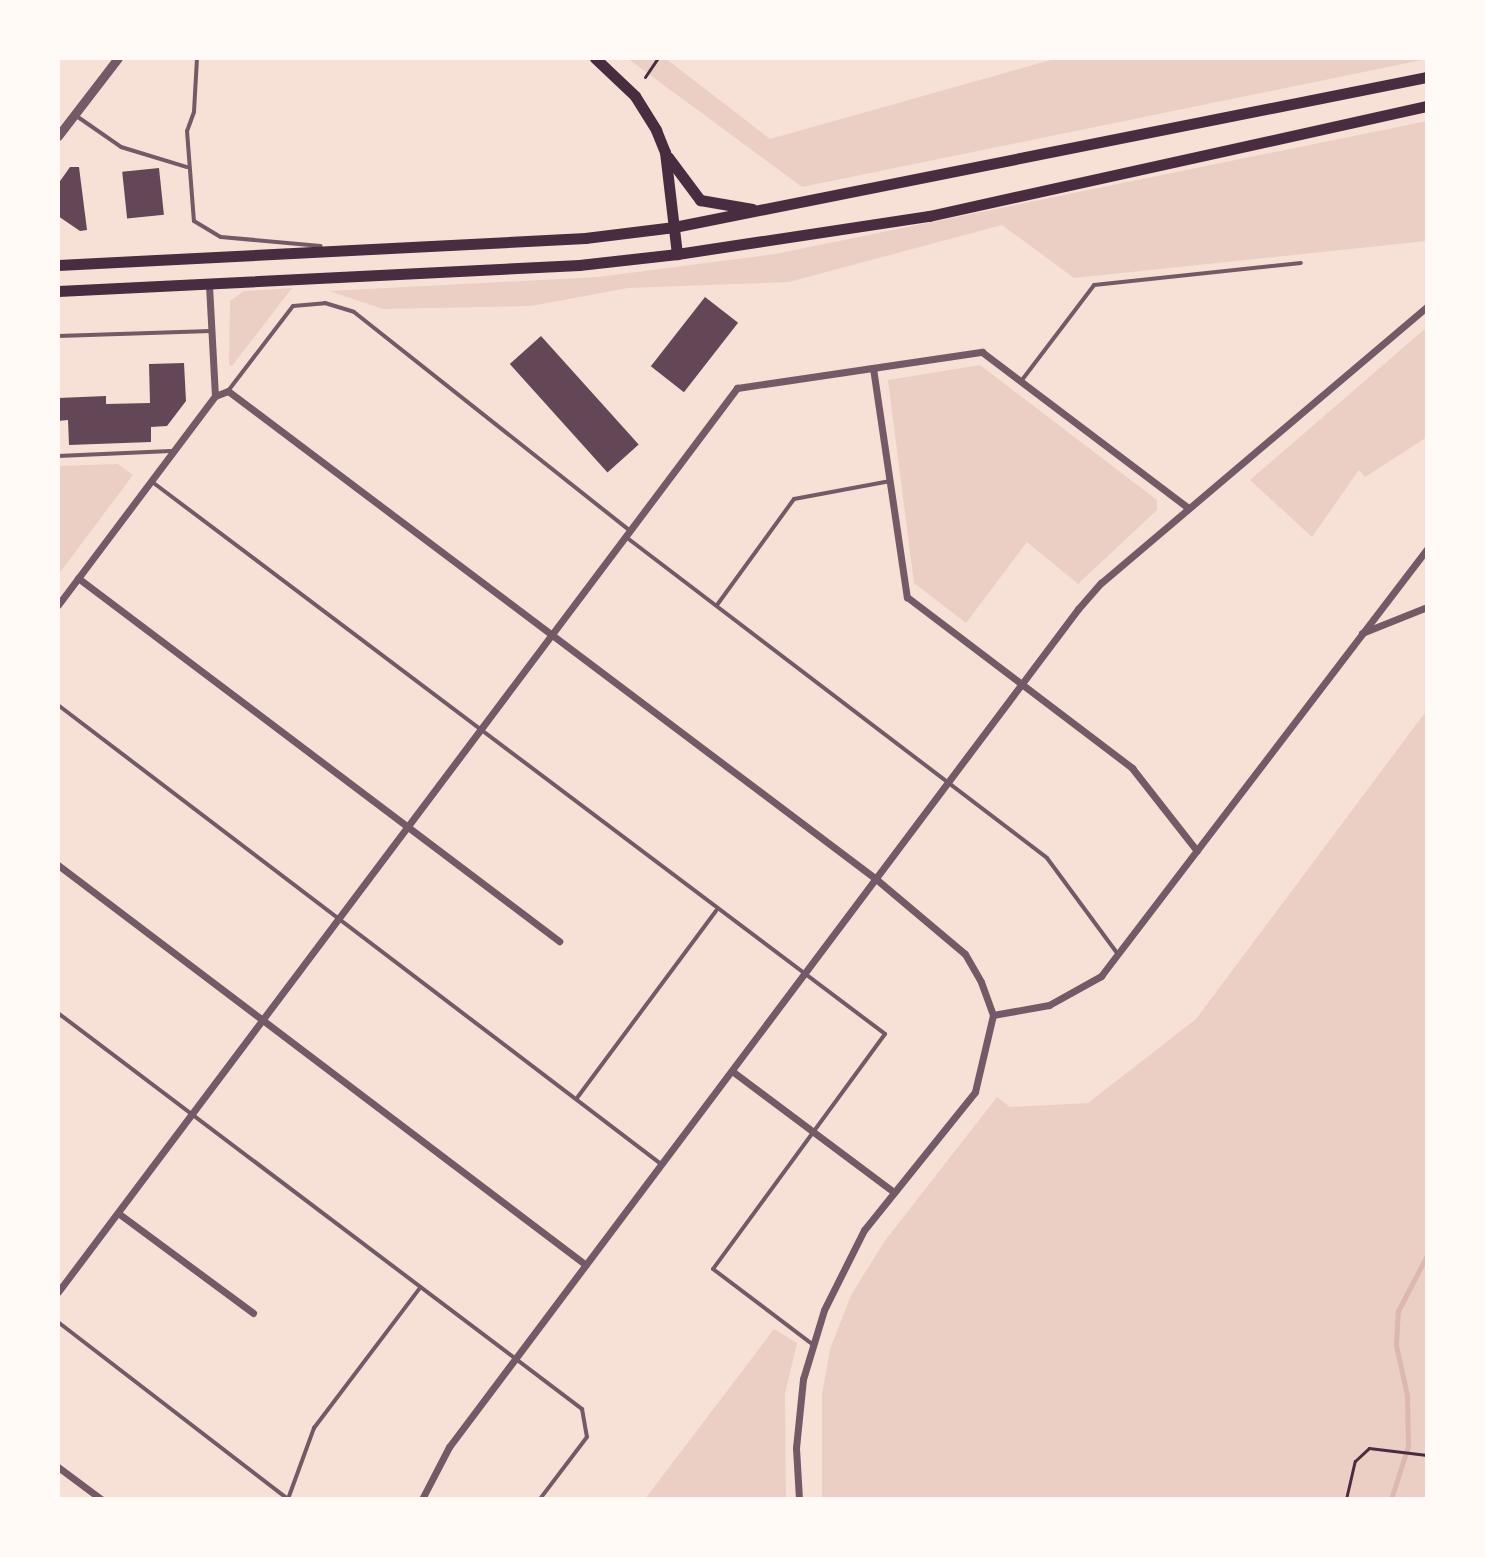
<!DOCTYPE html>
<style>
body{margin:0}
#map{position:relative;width:1485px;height:1557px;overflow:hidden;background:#f7e1d7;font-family:Signika,sans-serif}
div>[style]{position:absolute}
.green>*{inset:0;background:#ebcfc5}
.stream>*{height:5px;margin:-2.5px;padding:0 2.5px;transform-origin:2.5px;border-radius:2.5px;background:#dcb8b0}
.building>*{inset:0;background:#644757;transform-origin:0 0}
.path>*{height:3px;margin:-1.5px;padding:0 1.5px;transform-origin:1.5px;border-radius:1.5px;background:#4a2c40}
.service>*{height:4px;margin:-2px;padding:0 2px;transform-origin:2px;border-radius:2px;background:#755966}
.minor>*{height:7px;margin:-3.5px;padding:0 3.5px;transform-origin:3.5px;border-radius:3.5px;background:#755966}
.tertiary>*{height:9px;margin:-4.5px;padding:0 4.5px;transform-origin:4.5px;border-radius:4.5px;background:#755966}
.secondary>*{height:11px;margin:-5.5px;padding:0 5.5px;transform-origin:5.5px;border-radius:5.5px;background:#4a2c40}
span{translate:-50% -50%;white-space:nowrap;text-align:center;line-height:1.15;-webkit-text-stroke:8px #fffaf5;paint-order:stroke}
.frame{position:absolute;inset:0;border:60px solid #fffaf5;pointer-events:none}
</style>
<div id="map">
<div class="green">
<div style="clip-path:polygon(627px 58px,665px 58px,770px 139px,1058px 58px,1427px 59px,802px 187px)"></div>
<div style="clip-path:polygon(1427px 121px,1427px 241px,1074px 278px,1002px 225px,789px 282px,628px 288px,531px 306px,383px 309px,329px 291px,598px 277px,775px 254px)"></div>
<div style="clip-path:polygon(292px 288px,232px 366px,229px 365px,230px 301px,244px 291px)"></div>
<div style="clip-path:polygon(1427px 327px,1427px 437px,1365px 477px,1359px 470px,1312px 537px,1250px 480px)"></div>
<div style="clip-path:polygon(980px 365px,1157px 500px,1157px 510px,1078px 584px,1027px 542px,966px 623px,914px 583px,888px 380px)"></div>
<div style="clip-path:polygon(118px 464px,133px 475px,58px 575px,58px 466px)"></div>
<div style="clip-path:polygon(1427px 710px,1427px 1499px,822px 1499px,822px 1395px,830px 1349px,851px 1295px,884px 1242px,997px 1097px,1010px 1107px,1088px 1103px,1196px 1019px)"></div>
<div style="clip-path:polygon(774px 1329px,797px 1343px,785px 1394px,786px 1499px,645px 1499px)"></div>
</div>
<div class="stream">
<div style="left:1391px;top:1499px;width:56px;rotate:-72.2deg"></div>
<div style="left:1408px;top:1446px;width:51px;rotate:-91.1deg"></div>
<div style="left:1407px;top:1395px;width:51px;rotate:-102.4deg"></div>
<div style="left:1396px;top:1345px;width:34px;rotate:-87deg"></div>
<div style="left:1398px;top:1311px;width:63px;rotate:-62.6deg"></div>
</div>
<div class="building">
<div style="clip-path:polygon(70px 167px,79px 167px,87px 230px,80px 231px,58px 216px,58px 184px)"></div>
<div style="left:159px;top:168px;width:47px;height:37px;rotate:84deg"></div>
<div style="left:705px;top:297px;width:42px;height:88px;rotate:38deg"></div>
<div style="left:541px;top:336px;width:146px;height:42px;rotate:48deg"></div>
<div style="clip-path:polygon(184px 363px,186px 401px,167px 426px,151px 427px,151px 442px,69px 445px,68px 420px,58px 421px,58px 398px,106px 396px,106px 404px,150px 403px,149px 364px)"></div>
</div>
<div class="path">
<div style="left:645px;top:77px;width:23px;rotate:-56deg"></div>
<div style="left:1346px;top:1499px;width:39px;rotate:-77deg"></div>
<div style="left:1355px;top:1461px;width:19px;rotate:-43deg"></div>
<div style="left:1369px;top:1448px;width:58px;rotate:6.9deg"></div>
</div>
<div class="service">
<div style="left:197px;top:58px;width:54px;rotate:93.2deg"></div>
<div style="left:194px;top:112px;width:20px;rotate:110deg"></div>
<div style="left:187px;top:131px;width:90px;rotate:85.6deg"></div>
<div style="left:194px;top:221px;width:31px;rotate:31deg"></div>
<div style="left:221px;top:237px;width:100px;rotate:5.1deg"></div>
<div style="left:75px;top:115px;width:56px;rotate:34.8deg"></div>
<div style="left:121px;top:147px;width:69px;rotate:16.9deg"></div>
<div style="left:58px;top:336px;width:153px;rotate:-1.9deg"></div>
<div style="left:1022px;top:380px;width:119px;rotate:-52.8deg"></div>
<div style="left:1094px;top:285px;width:208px;rotate:-6.1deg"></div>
<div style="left:228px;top:391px;width:107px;rotate:-52.6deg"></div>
<div style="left:293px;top:306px;width:32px;rotate:-5deg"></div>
<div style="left:325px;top:303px;width:30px;rotate:17deg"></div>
<div style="left:354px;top:312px;width:352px;rotate:38.4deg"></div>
<div style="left:58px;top:456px;width:113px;rotate:-2.5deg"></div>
<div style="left:151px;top:481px;width:919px;rotate:36.99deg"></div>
<div style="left:885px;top:1034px;width:291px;rotate:126.2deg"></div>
<div style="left:713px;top:1269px;width:124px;rotate:37.1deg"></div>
<div style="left:626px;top:537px;width:529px;rotate:37.32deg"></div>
<div style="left:1047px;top:858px;width:118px;rotate:53.6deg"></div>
<div style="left:717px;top:605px;width:131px;rotate:-54deg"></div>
<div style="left:794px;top:499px;width:98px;rotate:-10.6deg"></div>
<div style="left:58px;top:705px;width:758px;rotate:37.28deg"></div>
<div style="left:58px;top:1013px;width:657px;rotate:37.08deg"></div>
<div style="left:582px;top:1409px;width:28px;rotate:80deg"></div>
<div style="left:587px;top:1437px;width:78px;rotate:127.2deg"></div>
<div style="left:577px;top:1098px;width:233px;rotate:-53.4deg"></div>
<div style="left:58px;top:1322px;width:290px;rotate:37.6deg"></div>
<div style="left:288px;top:1499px;width:76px;rotate:-69.9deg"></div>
<div style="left:314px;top:1428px;width:176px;rotate:-52.9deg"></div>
</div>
<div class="minor">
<div style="left:873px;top:368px;width:232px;rotate:81.6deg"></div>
<div style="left:907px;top:597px;width:283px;rotate:37.2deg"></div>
<div style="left:1132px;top:768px;width:105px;rotate:51.9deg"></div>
<div style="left:215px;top:396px;width:14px;rotate:-21deg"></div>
<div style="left:228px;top:391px;width:811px;rotate:36.98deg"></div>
<div style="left:876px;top:879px;width:116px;rotate:40.1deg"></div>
<div style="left:965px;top:954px;width:32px;rotate:60deg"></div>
<div style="left:981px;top:982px;width:35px;rotate:70deg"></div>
<div style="left:993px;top:1015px;width:79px;rotate:103.2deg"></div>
<div style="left:975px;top:1092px;width:177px;rotate:128.8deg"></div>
<div style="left:864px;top:1230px;width:89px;rotate:116.6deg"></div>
<div style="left:824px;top:1310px;width:72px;rotate:106.9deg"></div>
<div style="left:803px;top:1379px;width:69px;rotate:95.8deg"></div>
<div style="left:796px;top:1448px;width:51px;rotate:86.6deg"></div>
<div style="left:78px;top:578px;width:603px;rotate:37.04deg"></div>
<div style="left:58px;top:605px;width:261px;rotate:-53.1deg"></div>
<div style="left:215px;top:396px;width:112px;rotate:-93.1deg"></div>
<div style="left:1362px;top:633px;width:70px;rotate:-21.8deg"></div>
<div style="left:58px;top:865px;width:662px;rotate:37.15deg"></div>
<div style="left:993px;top:1015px;width:57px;rotate:-10.1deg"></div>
<div style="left:1049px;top:1005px;width:60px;rotate:-29.1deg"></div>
<div style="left:1101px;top:976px;width:537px;rotate:-52.64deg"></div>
<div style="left:732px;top:1071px;width:202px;rotate:36.8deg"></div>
<div style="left:118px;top:1213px;width:168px;rotate:36.5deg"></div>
<div style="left:58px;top:1292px;width:1131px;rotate:-53.09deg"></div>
<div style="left:737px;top:388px;width:248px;rotate:-8.4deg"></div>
<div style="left:982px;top:352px;width:258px;rotate:37.1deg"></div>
<div style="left:58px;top:1467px;width:54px;rotate:36.7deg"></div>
<div style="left:422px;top:1499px;width:59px;rotate:-62.6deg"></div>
<div style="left:449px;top:1447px;width:1048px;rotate:-53.11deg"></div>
<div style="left:1078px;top:609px;width:35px;rotate:-49deg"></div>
<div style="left:1101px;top:583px;width:427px;rotate:-40.3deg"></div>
</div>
<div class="tertiary">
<div style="left:58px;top:136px;width:98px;rotate:-52.4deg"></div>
</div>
<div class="secondary">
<div style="left:595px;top:58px;width:55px;rotate:43.5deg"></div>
<div style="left:635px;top:96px;width:40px;rotate:58deg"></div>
<div style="left:656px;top:130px;width:24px;rotate:68deg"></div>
<div style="left:665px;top:152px;width:103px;rotate:83.3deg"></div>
<div style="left:668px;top:157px;width:54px;rotate:53.3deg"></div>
<div style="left:700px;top:200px;width:53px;rotate:9.8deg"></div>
<div style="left:58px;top:265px;width:528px;rotate:-2.93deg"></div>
<div style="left:585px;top:238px;width:90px;rotate:-7deg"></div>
<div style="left:674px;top:227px;width:768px;rotate:-11.27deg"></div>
<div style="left:58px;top:291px;width:522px;rotate:-2.86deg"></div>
<div style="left:579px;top:265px;width:99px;rotate:-6.4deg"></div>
<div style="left:677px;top:254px;width:255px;rotate:-8.6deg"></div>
<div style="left:929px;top:216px;width:510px;rotate:-12.46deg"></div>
</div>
<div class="frame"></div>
</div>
